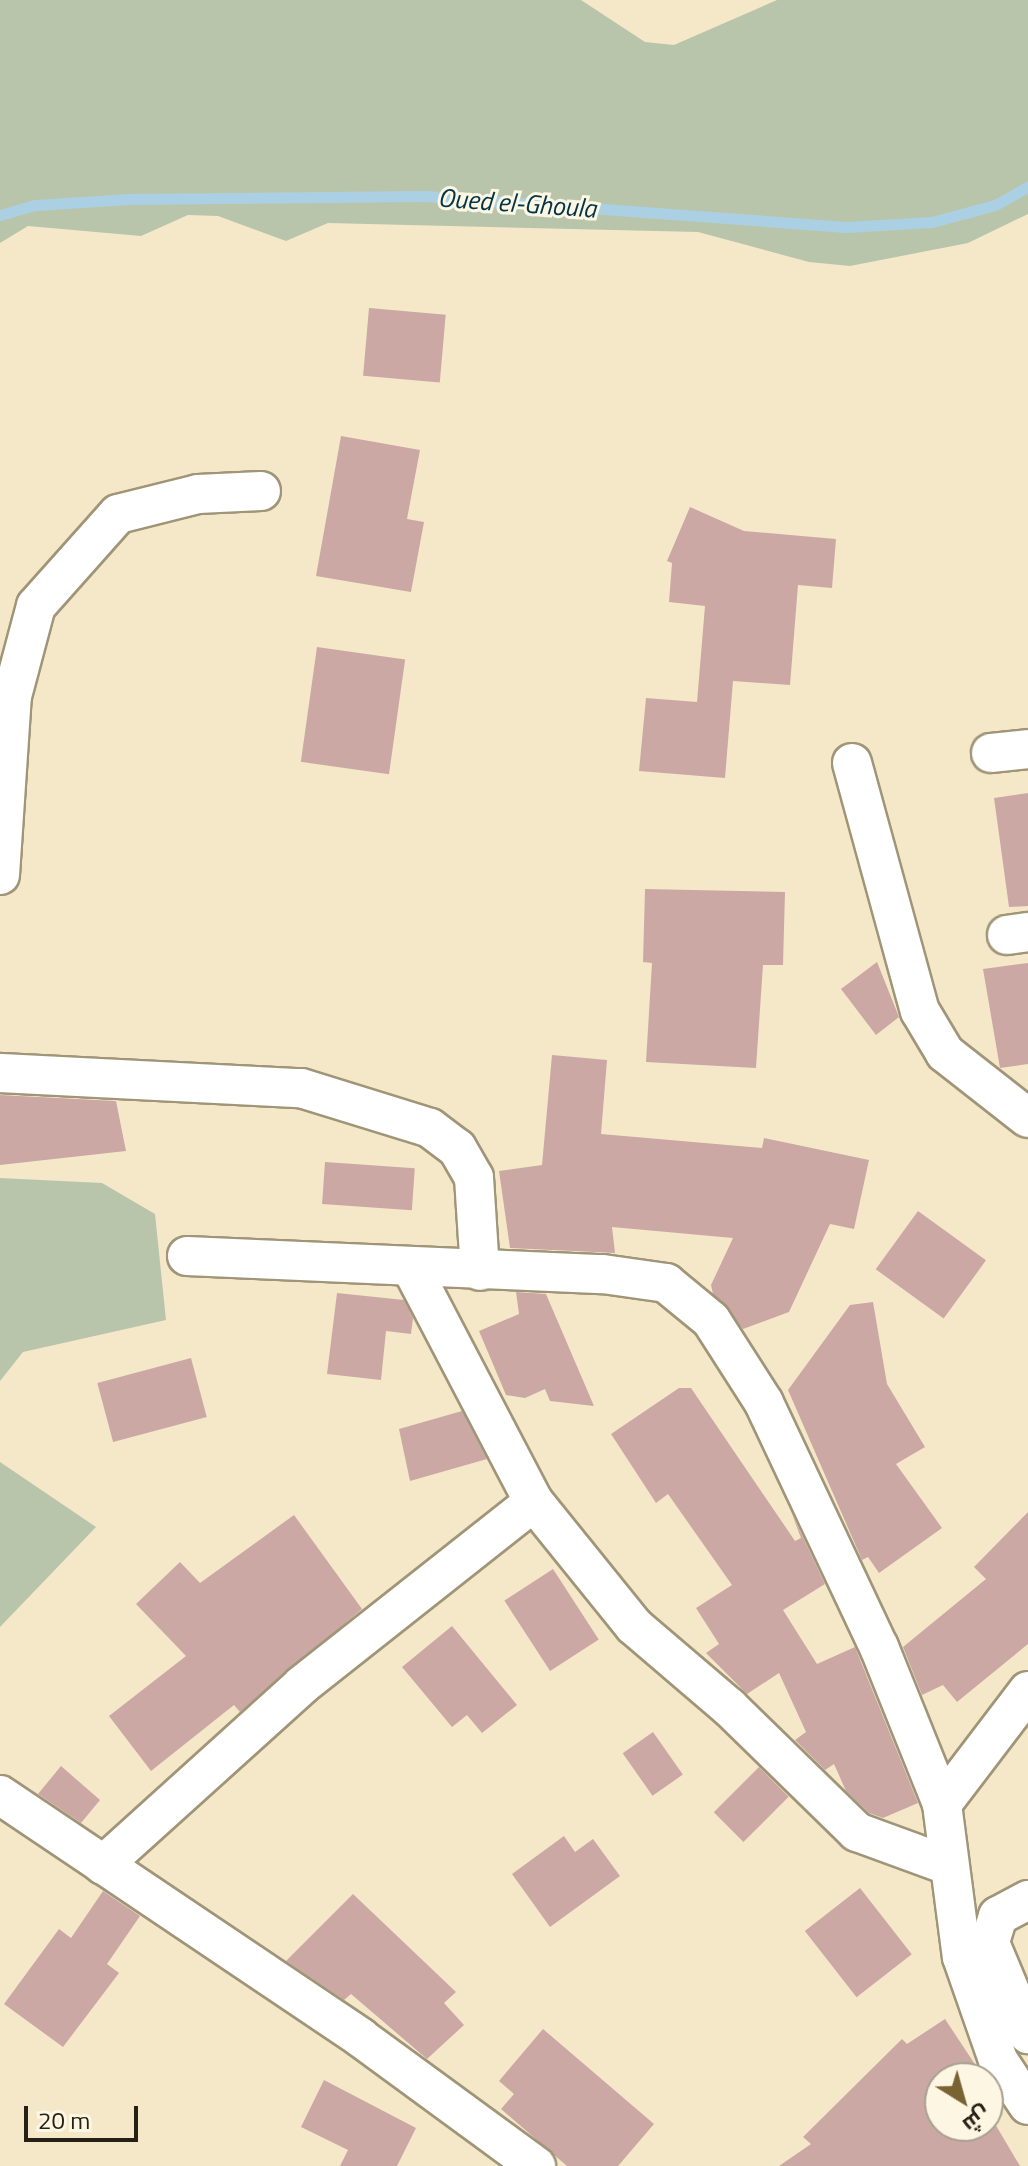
<!DOCTYPE html>
<meta charset="utf-8">
<style>
body{margin:0}
#map{position:relative;width:1028px;height:2166px;overflow:hidden;background:#f4e8c9;font-family:"Titillium Web",Cairo,sans-serif}
div>[style]{position:absolute}
.green>*{inset:0;background:#b8c5ab}
.stream>*{height:11px;margin:-5.5px;padding:0 5.5px;transform-origin:5.5px;border-radius:5.5px;background:#acd0e3}
.building>*{inset:0;background:#cca8a5;transform-origin:0 0}
.roads{filter:drop-shadow(2px 0 #a09578) drop-shadow(-2px 0 #a09578) drop-shadow(0 2px #a09578) drop-shadow(0 -2px #a09578)}
.minor>*{height:38px;margin:-19px;padding:0 19px;transform-origin:19px;border-radius:19px;background:#fff}
span{translate:-50% -50%;white-space:nowrap;text-align:center;line-height:1.15;-webkit-text-stroke:6px #fdf6e3;paint-order:stroke}
.water-label{font-size:26px;color:#013449;font-style:italic}
.north{position:absolute;left:924px;top:2062px;width:80px;height:80px;box-sizing:border-box;background:#fdf6e3;border:2px solid #a7a191;border-radius:50%;rotate:143deg;font-size:22px;font-weight:700;line-height:32px;text-align:center;color:#262116}
.north::after{content:'';display:block;margin:auto;width:28px;height:36px;background:#796333;clip-path:polygon(50% 0,100% 100%,50% 72%,0 100%)}
.scale{position:absolute;left:24px;top:2106px;width:114px;height:36px;box-sizing:border-box;border:4px solid #262116;border-top:0;padding-left:10px;font-size:24px;line-height:28px;white-space:nowrap;color:#262116;-webkit-text-stroke:6px #fdf6e3;paint-order:stroke}
</style>
<div id="map">
<div class="green">
<div style="clip-path:polygon(0 0,581px 0,645px 42px,674px 45px,777px 0,1028px 0,1028px 214px,968px 243px,850px 266px,809px 262px,698px 232px,328px 223px,286px 241px,218px 216px,188px 215px,141px 236px,28px 226px,0 243px)"></div>
<div style="clip-path:polygon(0 1178px,102px 1183px,155px 1214px,166px 1320px,23px 1352px,0 1381px)"></div>
<div style="clip-path:polygon(0 1462px,96px 1527px,0 1627px)"></div>
</div>
<div class="stream">
<div style="left:0;top:215px;width:37px;rotate:-16deg"></div>
<div style="left:36px;top:205px;width:93px;rotate:-3.7deg"></div>
<div style="left:129px;top:199px;width:296px;rotate:-0.6deg"></div>
<div style="left:425px;top:196px;width:422px;rotate:4.2deg"></div>
<div style="left:846px;top:227px;width:86px;rotate:-3.3deg"></div>
<div style="left:932px;top:222px;width:65px;rotate:-15.1deg"></div>
<div style="left:995px;top:205px;width:38px;rotate:-29deg"></div>
</div>
<div class="building">
<div style="left:369px;top:308px;width:77px;height:68px;rotate:5deg"></div>
<div style="clip-path:polygon(341px 436px,420px 450px,407px 519px,424px 522px,411px 592px,316px 576px)"></div>
<div style="clip-path:polygon(690px 507px,744px 531px,836px 539px,832px 588px,798px 585px,790px 685px,733px 681px,725px 778px,639px 771px,646px 698px,697px 702px,705px 606px,669px 602px,672px 563px,667px 561px)"></div>
<div style="left:317px;top:647px;width:89px;height:116px;rotate:8deg"></div>
<div style="clip-path:polygon(1028px 793px,1028px 906px,1009px 907px,994px 798px)"></div>
<div style="clip-path:polygon(645px 889px,785px 892px,783px 965px,763px 965px,756px 1068px,646px 1062px,652px 963px,643px 962px)"></div>
<div style="clip-path:polygon(877px 962px,899px 1017px,876px 1035px,841px 989px)"></div>
<div style="clip-path:polygon(1028px 963px,1028px 1064px,1000px 1068px,983px 969px)"></div>
<div style="clip-path:polygon(552px 1055px,607px 1060px,601px 1134px,762px 1148px,764px 1138px,869px 1160px,854px 1229px,830px 1224px,789px 1312px,743px 1329px,713px 1294px,711px 1285px,733px 1238px,612px 1227px,615px 1253px,510px 1248px,499px 1171px,542px 1165px)"></div>
<div style="clip-path:polygon(0 1095px,116px 1101px,126px 1151px,0 1165px)"></div>
<div style="left:325px;top:1162px;width:90px;height:42px;rotate:4deg"></div>
<div style="left:918px;top:1211px;width:84px;height:72px;rotate:36deg"></div>
<div style="clip-path:polygon(516px 1292px,546px 1294px,594px 1406px,550px 1401px,545px 1389px,525px 1398px,506px 1395px,479px 1331px,519px 1314px)"></div>
<div style="clip-path:polygon(337px 1293px,404px 1300px,413px 1318px,411px 1334px,386px 1331px,381px 1380px,327px 1374px)"></div>
<div style="clip-path:polygon(873px 1302px,887px 1384px,925px 1447px,896px 1464px,942px 1528px,879px 1573px,868px 1557px,862px 1560px,788px 1390px,850px 1305px)"></div>
<div style="left:191px;top:1358px;width:61px;height:97px;rotate:75deg"></div>
<div style="clip-path:polygon(679px 1388px,691px 1388px,795px 1541px,801px 1538px,792px 1514px,825px 1584px,783px 1610px,817px 1664px,855px 1647px,918px 1803px,883px 1818px,869px 1813px,846px 1791px,834px 1764px,825px 1770px,795px 1740px,806px 1732px,779px 1673px,747px 1694px,706px 1653px,719px 1644px,696px 1608px,732px 1585px,668px 1494px,656px 1503px,611px 1434px)"></div>
<div style="clip-path:polygon(462px 1411px,487px 1459px,410px 1481px,399px 1429px)"></div>
<div style="clip-path:polygon(1028px 1512px,1028px 1644px,957px 1702px,943px 1685px,922px 1695px,903px 1647px,986px 1579px,974px 1567px)"></div>
<div style="clip-path:polygon(294px 1515px,362px 1609px,240px 1712px,234px 1705px,151px 1771px,109px 1716px,186px 1656px,136px 1604px,180px 1562px,200px 1583px)"></div>
<div style="left:553px;top:1569px;width:84px;height:58px;rotate:57deg"></div>
<div style="clip-path:polygon(452px 1626px,517px 1705px,482px 1733px,467px 1715px,452px 1727px,402px 1667px)"></div>
<div style="left:653px;top:1732px;width:52px;height:37px;rotate:55deg"></div>
<div style="clip-path:polygon(61px 1766px,100px 1800px,81px 1823px,38px 1794px)"></div>
<div style="left:759px;top:1767px;width:42px;height:64px;rotate:45deg"></div>
<div style="clip-path:polygon(564px 1836px,575px 1852px,593px 1839px,620px 1876px,550px 1927px,512px 1874px)"></div>
<div style="left:860px;top:1888px;width:84px;height:70px;rotate:52deg"></div>
<div style="clip-path:polygon(103px 1891px,140px 1916px,107px 1964px,119px 1973px,63px 2047px,4px 2004px,59px 1929px,71px 1938px)"></div>
<div style="clip-path:polygon(353px 1894px,456px 1992px,444px 2003px,464px 2025px,427px 2059px,351px 1994px,344px 2000px,286px 1961px)"></div>
<div style="clip-path:polygon(945px 2019px,984px 2078px,940px 2078px,940px 2126px,988px 2126px,988px 2112px,1020px 2166px,779px 2166px,811px 2144px,803px 2137px,902px 2039px,907px 2044px)"></div>
<div style="clip-path:polygon(543px 2029px,654px 2124px,618px 2166px,567px 2166px,501px 2109px,514px 2094px,499px 2081px)"></div>
<div style="clip-path:polygon(324px 2080px,416px 2128px,397px 2166px,340px 2166px,348px 2150px,301px 2127px)"></div>
</div>
<div class="roads">
<div class="minor">
<div style="left:991px;top:753px;width:37px;rotate:-6deg"></div>
<div style="left:852px;top:763px;width:257px;rotate:74.7deg"></div>
<div style="left:920px;top:1011px;width:49px;rotate:59.2deg"></div>
<div style="left:945px;top:1053px;width:105px;rotate:38.1deg"></div>
<div style="left:0;top:875px;width:179px;rotate:-86.2deg"></div>
<div style="left:12px;top:696px;width:93px;rotate:-75.1deg"></div>
<div style="left:36px;top:606px;width:123px;rotate:-48.3deg"></div>
<div style="left:118px;top:514px;width:82px;rotate:-14deg"></div>
<div style="left:198px;top:494px;width:63px;rotate:-2.7deg"></div>
<div style="left:1007px;top:935px;width:21px;rotate:-8deg"></div>
<div style="left:0;top:1073px;width:301px;rotate:2.9deg"></div>
<div style="left:301px;top:1088px;width:135px;rotate:17.2deg"></div>
<div style="left:430px;top:1128px;width:34px;rotate:37deg"></div>
<div style="left:457px;top:1148px;width:34px;rotate:60deg"></div>
<div style="left:474px;top:1178px;width:93px;rotate:86.3deg"></div>
<div style="left:187px;top:1256px;width:416px;rotate:2.5deg"></div>
<div style="left:603px;top:1274px;width:64px;rotate:8.1deg"></div>
<div style="left:666px;top:1283px;width:58px;rotate:39.4deg"></div>
<div style="left:711px;top:1320px;width:98px;rotate:57.4deg"></div>
<div style="left:764px;top:1403px;width:270px;rotate:64.8deg"></div>
<div style="left:879px;top:1647px;width:169px;rotate:68.1deg"></div>
<div style="left:942px;top:1804px;width:154px;rotate:82.6deg"></div>
<div style="left:962px;top:1957px;width:109px;rotate:70.7deg"></div>
<div style="left:998px;top:2060px;width:54px;rotate:56.3deg"></div>
<div style="left:412px;top:1269px;width:263px;rotate:62.4deg"></div>
<div style="left:534px;top:1502px;width:159px;rotate:51.1deg"></div>
<div style="left:634px;top:1626px;width:125px;rotate:40.5deg"></div>
<div style="left:729px;top:1707px;width:179px;rotate:44.3deg"></div>
<div style="left:857px;top:1832px;width:96px;rotate:20.1deg"></div>
<div style="left:0;top:1795px;width:435px;rotate:33.9deg"></div>
<div style="left:361px;top:2038px;width:217px;rotate:36.2deg"></div>
<div style="left:942px;top:1804px;width:142px;rotate:-52.7deg"></div>
<div style="left:103px;top:1865px;width:268px;rotate:-42.1deg"></div>
<div style="left:302px;top:1685px;width:295px;rotate:-38.3deg"></div>
<div style="left:1028px;top:1900px;width:34px;rotate:152deg"></div>
<div style="left:998px;top:1916px;width:28px;rotate:107deg"></div>
<div style="left:990px;top:1943px;width:99px;rotate:67.3deg"></div>
</div>
</div>
<div class="water-label">
<span style="left:517px;top:203px;rotate:4deg">Oued el-Ghoula</span>
</div>
<div class="north">ش</div>
<div class="scale">20 m</div>
</div>
